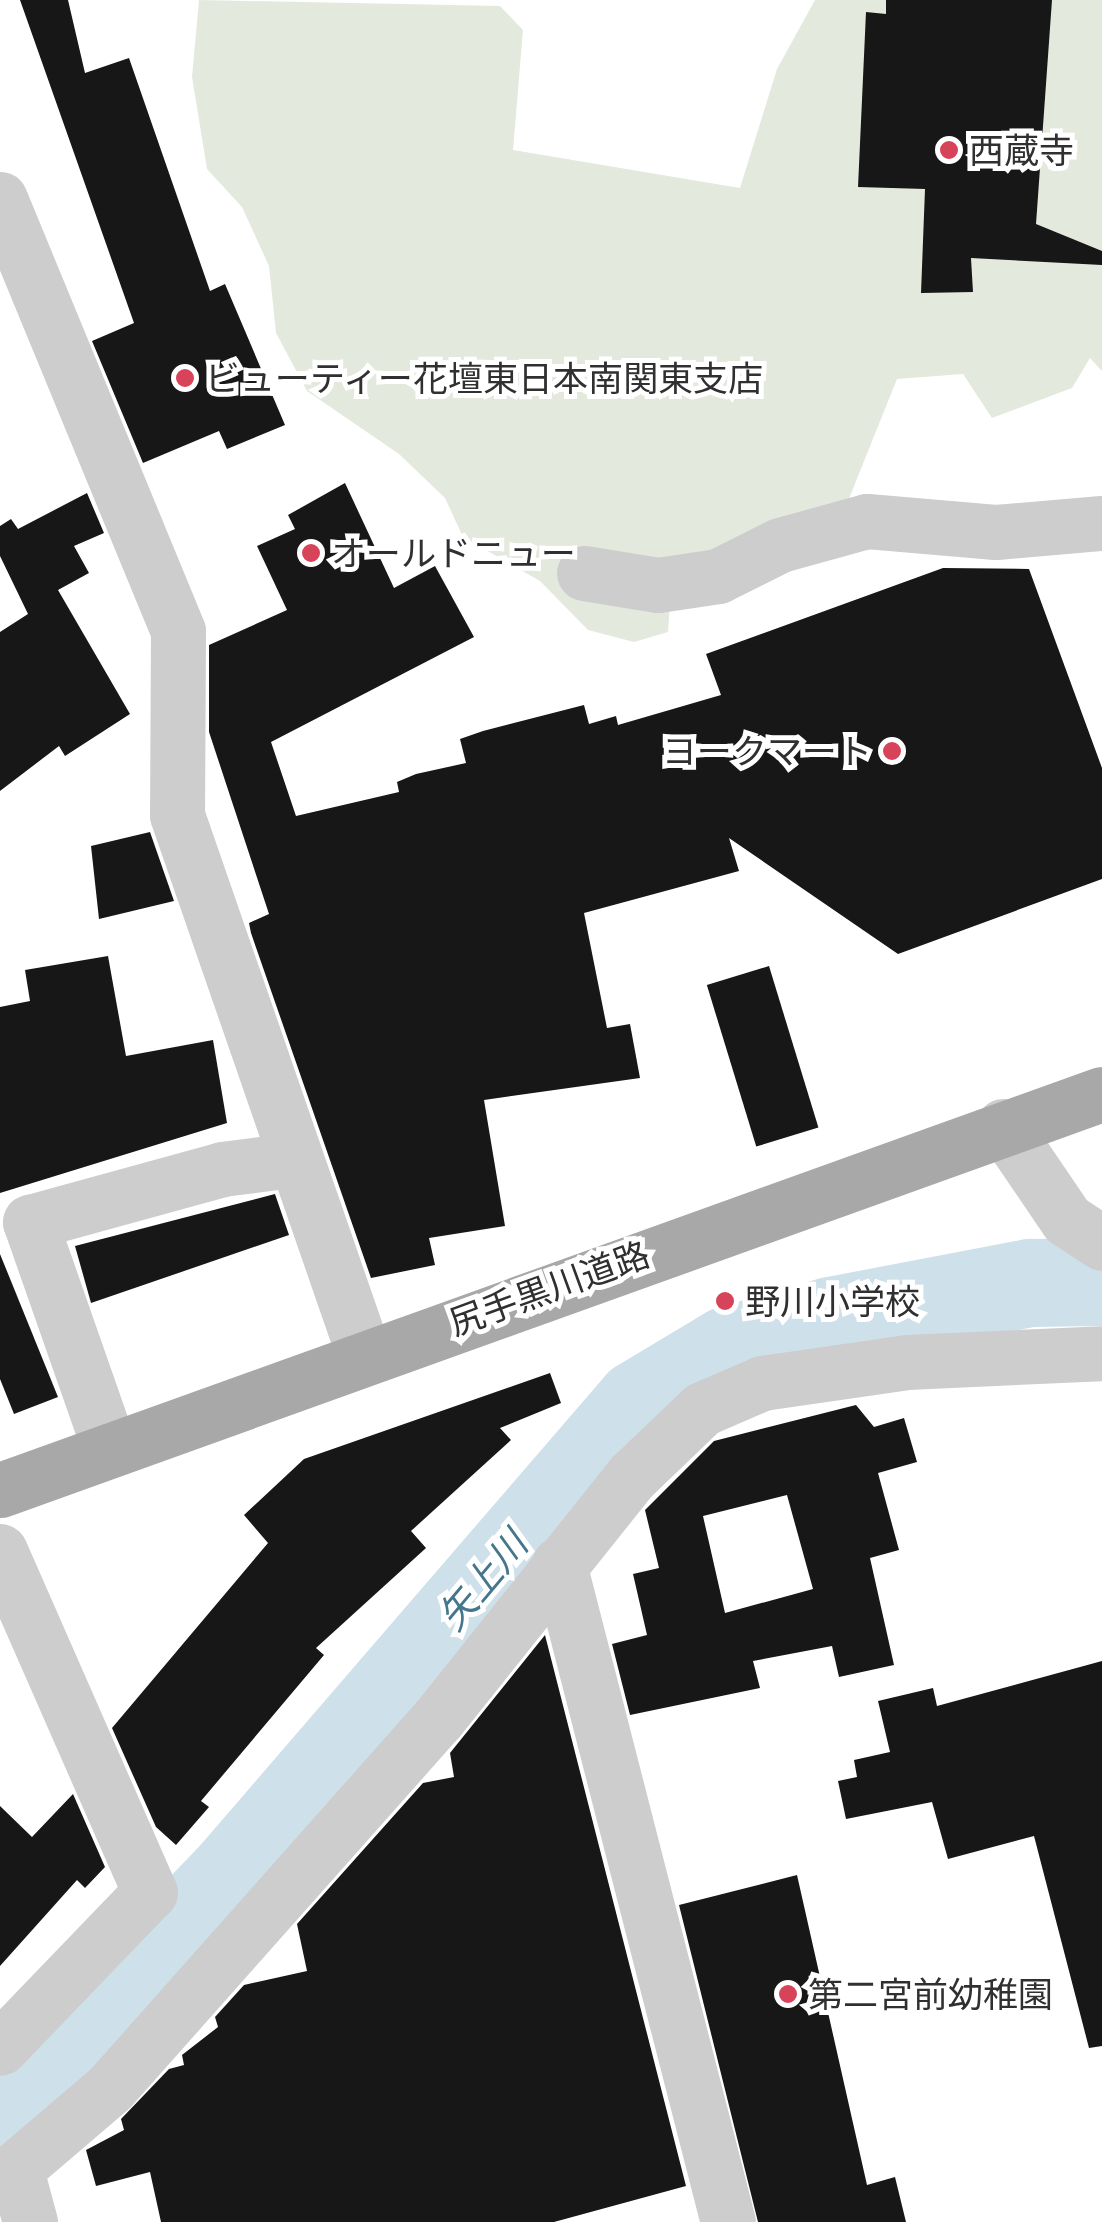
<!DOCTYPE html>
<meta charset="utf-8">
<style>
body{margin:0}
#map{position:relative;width:1102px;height:2222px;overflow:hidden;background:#fff;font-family:"Open Sans","Noto Sans JP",sans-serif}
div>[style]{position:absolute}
.green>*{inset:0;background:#e4e9dd}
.river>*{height:88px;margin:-44px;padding:0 44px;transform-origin:44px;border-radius:44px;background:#cee1ea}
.building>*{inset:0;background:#171717;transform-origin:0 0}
.minor>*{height:55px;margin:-27.5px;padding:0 27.5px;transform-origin:27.5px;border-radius:27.5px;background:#cdcdcd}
.major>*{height:55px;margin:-27.5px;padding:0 27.5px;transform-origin:27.5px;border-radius:27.5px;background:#a8a8a8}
.dots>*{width:28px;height:28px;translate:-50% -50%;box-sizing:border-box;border:5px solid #fff;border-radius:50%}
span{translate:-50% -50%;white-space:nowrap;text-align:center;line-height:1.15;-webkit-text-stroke:10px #fff;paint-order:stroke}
.poi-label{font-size:35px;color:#303030}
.left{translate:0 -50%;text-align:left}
.right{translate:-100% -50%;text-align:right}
.street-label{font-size:35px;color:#303030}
.water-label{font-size:38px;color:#45768c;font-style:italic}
</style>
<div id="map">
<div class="green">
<div style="clip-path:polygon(199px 0,500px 6px,523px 30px,513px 150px,740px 188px,777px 69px,815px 0,1102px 0,1102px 371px,1090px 358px,1072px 388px,992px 418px,963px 374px,897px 379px,846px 506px,672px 575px,668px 632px,634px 642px,588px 630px,540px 581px,463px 537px,445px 498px,399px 454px,307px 391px,276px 333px,269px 266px,242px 207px,207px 169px,192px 77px)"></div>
</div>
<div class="river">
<div style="left:0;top:2117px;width:333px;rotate:-46.1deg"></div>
<div style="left:231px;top:1877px;width:625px;rotate:-49.22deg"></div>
<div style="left:639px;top:1404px;width:105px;rotate:-31deg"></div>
<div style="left:729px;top:1350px;width:106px;rotate:-15.9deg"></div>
<div style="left:831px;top:1321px;width:204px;rotate:-10.8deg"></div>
<div style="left:1031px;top:1283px;width:71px;rotate:-0.8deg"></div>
</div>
<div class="building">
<div style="clip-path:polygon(20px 0,68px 0,85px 73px,129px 58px,210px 291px,225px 284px,285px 425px,227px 449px,219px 431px,143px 463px,92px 341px,134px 323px)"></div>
<div style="clip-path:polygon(886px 0,1052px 0,1036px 224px,1102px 251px,1102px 265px,971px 258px,973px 292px,921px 293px,925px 189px,858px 187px,866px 12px,886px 14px)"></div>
<div style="clip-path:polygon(345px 483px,394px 588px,435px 566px,474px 637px,271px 742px,296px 816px,399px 792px,397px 782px,416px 774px,466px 763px,460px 739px,483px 731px,584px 705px,589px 724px,616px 716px,618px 725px,721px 695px,706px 654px,943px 568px,1029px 569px,1102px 768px,1102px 879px,898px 954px,729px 838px,739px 871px,584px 913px,607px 1028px,630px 1024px,640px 1078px,484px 1100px,505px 1226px,429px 1238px,435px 1265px,371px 1278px,251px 933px,249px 923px,269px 914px,209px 732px,209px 645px,287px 610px,257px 546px,295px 529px,288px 515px)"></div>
<div style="clip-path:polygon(87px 493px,104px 533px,74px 546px,89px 573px,58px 590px,130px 714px,65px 756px,59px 746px,0 791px,0 632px,28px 614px,0 556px,0 526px,11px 519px,18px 529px)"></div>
<div style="clip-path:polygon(150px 832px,174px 901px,99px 919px,91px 846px)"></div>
<div style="clip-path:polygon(108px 956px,126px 1056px,213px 1040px,227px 1123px,0 1193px,0 1007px,30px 1001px,25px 970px)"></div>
<div style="left:769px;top:966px;width:169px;height:65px;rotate:73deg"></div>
<div style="clip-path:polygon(275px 1194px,289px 1235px,91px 1303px,75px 1246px)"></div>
<div style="clip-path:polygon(0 1254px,58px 1397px,14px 1414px,0 1379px)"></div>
<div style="clip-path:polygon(550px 1373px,561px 1403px,500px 1428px,511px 1440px,411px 1531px,426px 1548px,316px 1648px,324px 1655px,201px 1801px,209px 1807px,176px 1845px,156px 1827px,112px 1728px,268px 1543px,244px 1515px,304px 1459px)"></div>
<div style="clip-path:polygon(evenodd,856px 1405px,874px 1427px,904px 1418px,917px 1462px,878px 1473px,899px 1550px,870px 1558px,894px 1665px,839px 1677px,832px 1646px,753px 1661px,760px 1688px,630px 1715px,612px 1644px,647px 1635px,633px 1574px,659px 1568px,645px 1510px,714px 1441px,856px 1405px,787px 1495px,813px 1589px,725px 1613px,703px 1516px,787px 1495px)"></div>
<div style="clip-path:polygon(545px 1635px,686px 2186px,554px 2222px,161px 2222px,150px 2172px,96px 2186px,86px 2150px,124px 2130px,121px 2119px,169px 2069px,184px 2065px,182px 2055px,218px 2027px,215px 2017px,244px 1985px,307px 1971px,297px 1924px,423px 1783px,454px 1777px,450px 1753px)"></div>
<div style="clip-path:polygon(1102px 1661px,1102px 2046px,1089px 2048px,1034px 1836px,948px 1859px,932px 1802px,846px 1819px,838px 1781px,857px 1777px,854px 1760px,890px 1752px,878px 1701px,933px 1688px,937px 1706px)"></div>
<div style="clip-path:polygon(73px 1794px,105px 1867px,85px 1888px,77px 1880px,0 1966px,0 1806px,32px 1837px)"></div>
<div style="clip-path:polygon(797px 1875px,867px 2185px,895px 2177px,906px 2222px,758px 2222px,679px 1905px)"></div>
</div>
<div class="minor">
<div style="left:0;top:199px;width:467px;rotate:67.6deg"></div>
<div style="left:178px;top:631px;width:184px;rotate:90.3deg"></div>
<div style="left:177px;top:815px;width:571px;rotate:70.9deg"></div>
<div style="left:584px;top:573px;width:75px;rotate:9.2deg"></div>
<div style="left:658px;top:585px;width:61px;rotate:-8.5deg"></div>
<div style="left:718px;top:576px;width:69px;rotate:-26.6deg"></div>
<div style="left:780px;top:545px;width:90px;rotate:-15.4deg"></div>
<div style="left:867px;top:521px;width:129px;rotate:4.9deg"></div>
<div style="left:996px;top:532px;width:106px;rotate:-4.9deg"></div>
<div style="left:1003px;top:1126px;width:114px;rotate:55.8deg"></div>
<div style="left:1067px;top:1220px;width:42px;rotate:33.3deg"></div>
<div style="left:110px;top:1450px;width:242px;rotate:-109.3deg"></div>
<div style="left:30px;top:1222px;width:199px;rotate:-15.4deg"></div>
<div style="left:222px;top:1169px;width:70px;rotate:-7.4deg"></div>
<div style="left:0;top:1551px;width:373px;rotate:66.3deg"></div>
<div style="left:150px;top:1892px;width:216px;rotate:133.9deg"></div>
<div style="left:559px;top:1564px;width:679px;rotate:75.6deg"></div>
<div style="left:16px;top:2170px;width:54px;rotate:74.9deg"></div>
<div style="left:0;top:2182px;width:145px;rotate:-40.5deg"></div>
<div style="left:110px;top:2088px;width:492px;rotate:-48.4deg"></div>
<div style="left:437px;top:1720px;width:312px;rotate:-51.4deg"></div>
<div style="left:632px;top:1476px;width:97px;rotate:-43.7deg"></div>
<div style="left:702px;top:1409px;width:65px;rotate:-23.4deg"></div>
<div style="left:762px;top:1383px;width:147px;rotate:-8.2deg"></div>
<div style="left:907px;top:1362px;width:195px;rotate:-2.6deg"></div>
</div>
<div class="major">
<div style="left:0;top:1490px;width:1171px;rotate:-19.77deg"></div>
</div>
<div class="dots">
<div style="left:949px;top:150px;background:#d74359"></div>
<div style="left:185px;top:378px;background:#d74359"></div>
<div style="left:311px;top:553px;background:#d74359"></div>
<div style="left:892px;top:751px;background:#d74359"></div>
<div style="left:725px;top:1301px;background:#d74359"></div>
<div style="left:788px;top:1994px;background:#d74359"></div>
</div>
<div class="poi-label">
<span class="left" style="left:969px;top:150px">西蔵寺</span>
<span class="left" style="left:205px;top:378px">ビューティー花壇東日本南関東支店</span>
<span class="left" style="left:331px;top:553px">オールドニュー</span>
<span class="right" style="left:872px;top:751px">ヨークマート</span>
<span class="left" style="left:745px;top:1301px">野川小学校</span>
<span class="left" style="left:808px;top:1994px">第二宮前幼稚園</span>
</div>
<div class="street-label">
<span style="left:549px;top:1288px;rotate:-20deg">尻手黒川道路</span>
</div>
<div class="water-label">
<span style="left:482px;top:1580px;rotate:-50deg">矢上川</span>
</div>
</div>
